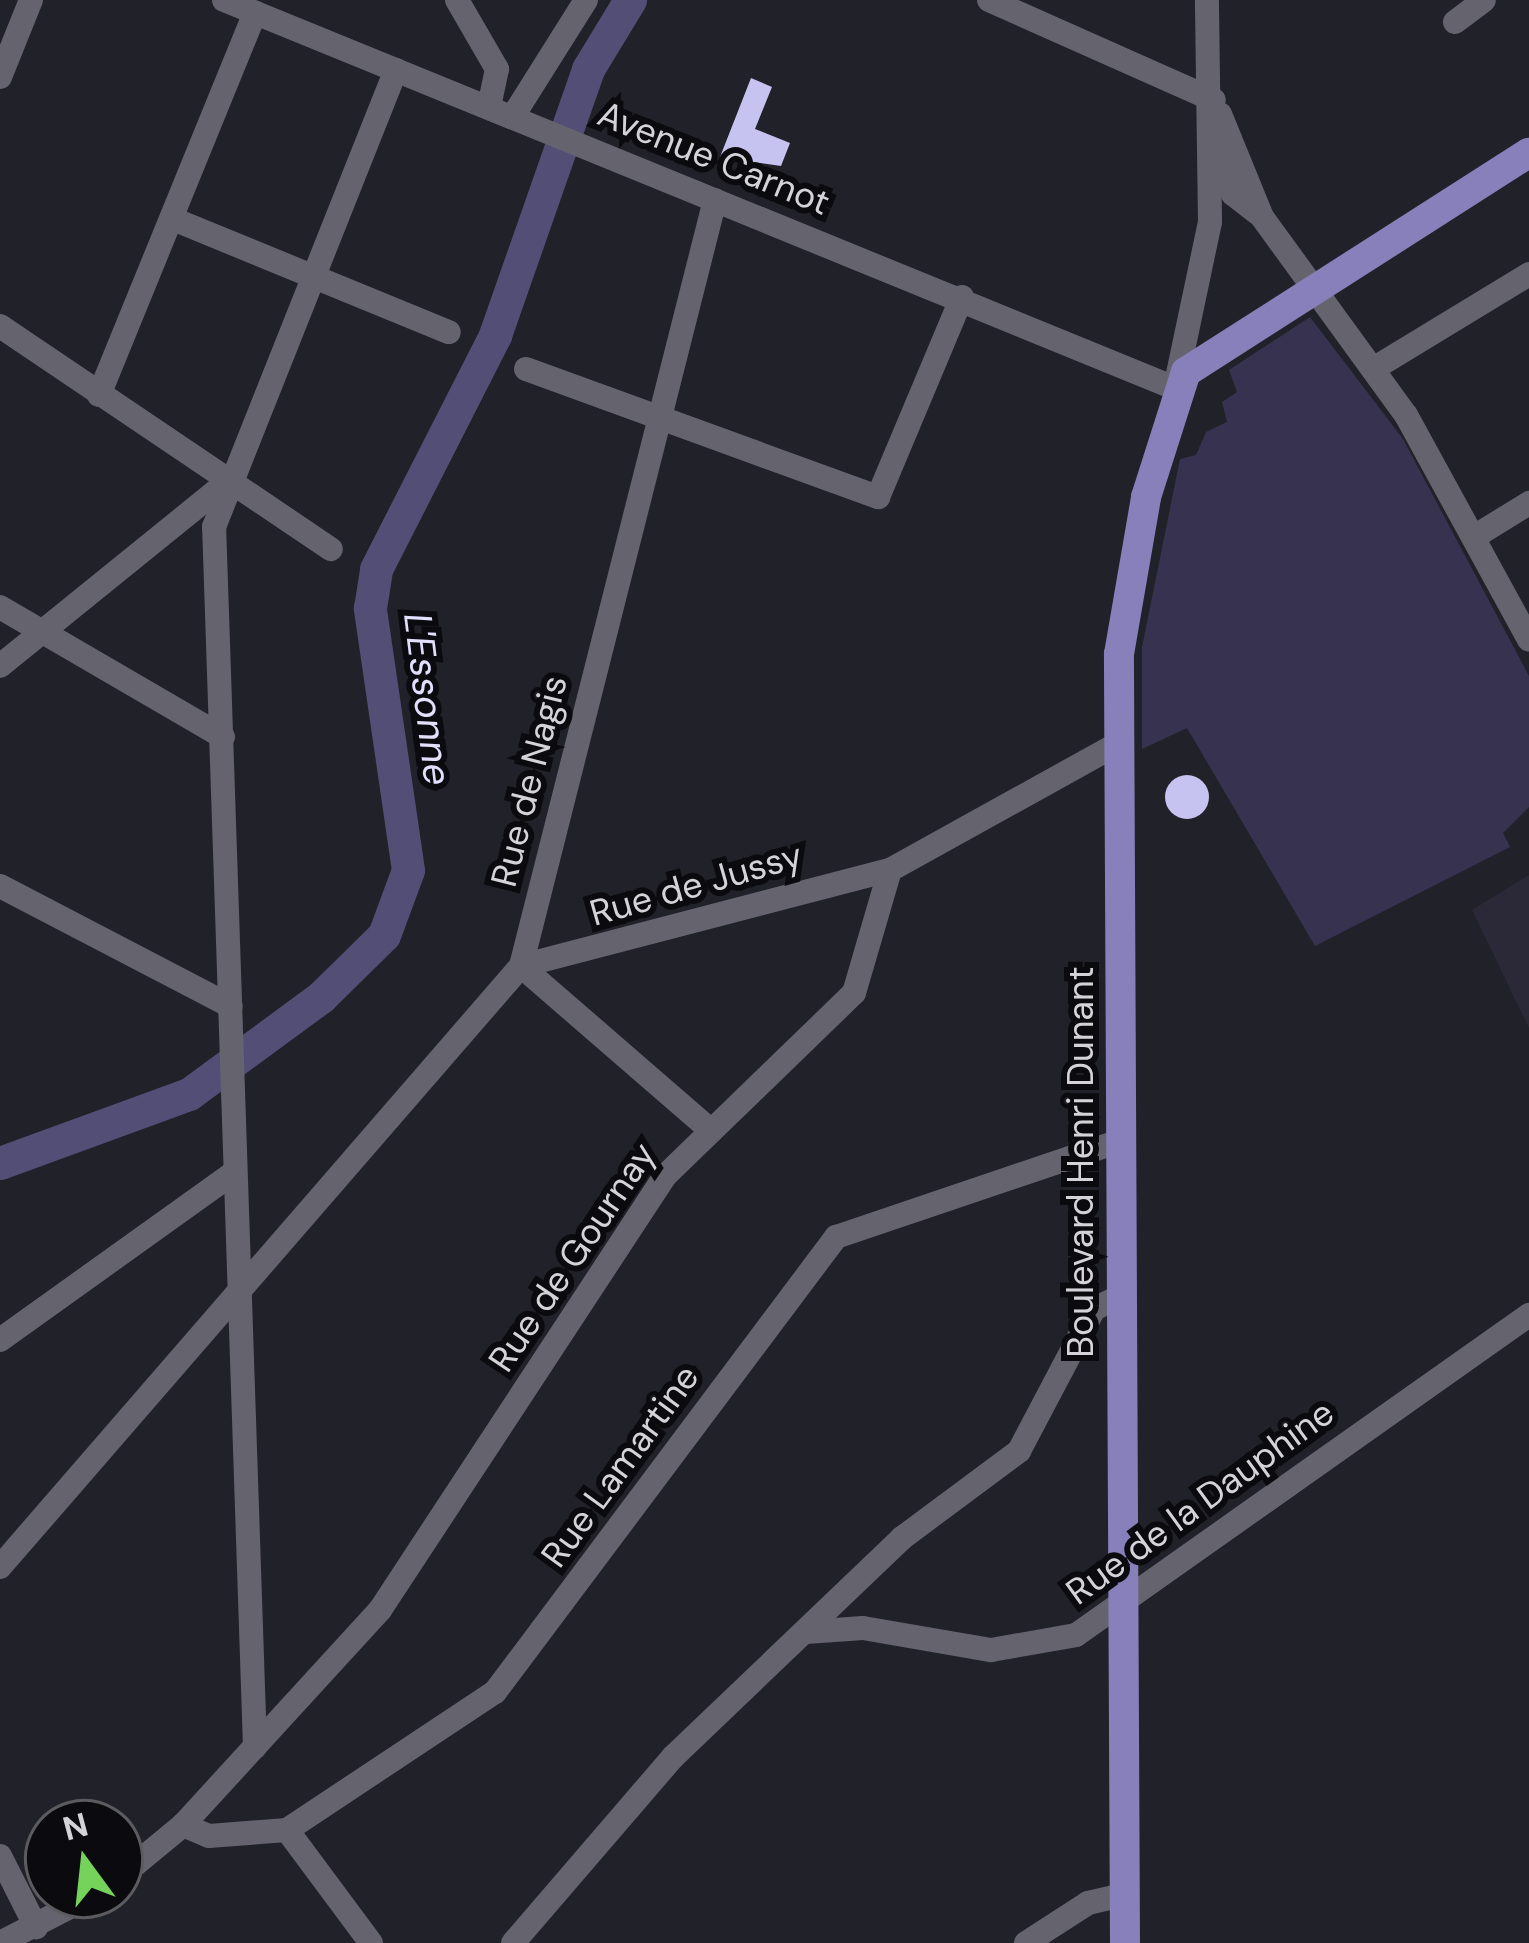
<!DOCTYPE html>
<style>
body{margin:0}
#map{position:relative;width:1529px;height:1943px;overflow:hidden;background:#212129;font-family:"DM Sans",sans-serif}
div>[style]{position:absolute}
.built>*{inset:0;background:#2b2938}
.green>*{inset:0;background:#36324f}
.river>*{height:33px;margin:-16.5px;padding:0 16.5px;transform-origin:16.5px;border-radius:16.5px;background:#534e75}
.building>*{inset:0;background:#c7c3f1}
.round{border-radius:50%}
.minor>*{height:24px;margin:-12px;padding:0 12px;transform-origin:12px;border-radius:12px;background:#65646e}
.major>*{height:30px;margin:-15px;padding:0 15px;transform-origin:15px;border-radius:15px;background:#8880ba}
span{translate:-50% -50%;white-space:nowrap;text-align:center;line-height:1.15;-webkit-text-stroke:12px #0b0b0f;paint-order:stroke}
.street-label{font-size:36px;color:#d4d3d9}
.water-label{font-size:39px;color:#e1dffb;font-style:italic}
.north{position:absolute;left:24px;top:1799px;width:120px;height:120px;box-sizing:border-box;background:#0b0b0f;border:3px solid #5b5b60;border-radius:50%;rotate:345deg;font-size:33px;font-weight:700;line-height:48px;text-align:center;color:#d4d3d9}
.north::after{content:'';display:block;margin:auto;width:42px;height:54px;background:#75d25b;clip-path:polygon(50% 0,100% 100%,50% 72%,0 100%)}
</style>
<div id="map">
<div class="built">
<div style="clip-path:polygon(1529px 875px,1529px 1028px,1472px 910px)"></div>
</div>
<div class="green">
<div style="clip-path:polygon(1310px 317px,1403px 439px,1529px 676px,1529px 807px,1503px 833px,1510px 847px,1315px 946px,1187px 728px,1142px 749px,1142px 647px,1180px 459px,1196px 455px,1206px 432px,1227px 422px,1222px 402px,1237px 392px,1229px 370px)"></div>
</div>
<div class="river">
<div style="left:0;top:1163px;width:201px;rotate:-20.1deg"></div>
<div style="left:189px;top:1094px;width:164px;rotate:-36.3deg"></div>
<div style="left:321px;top:997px;width:88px;rotate:-44.5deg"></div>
<div style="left:384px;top:935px;width:69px;rotate:-69.7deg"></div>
<div style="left:408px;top:870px;width:265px;rotate:-98.3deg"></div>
<div style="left:370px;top:608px;width:39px;rotate:-81deg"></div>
<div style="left:376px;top:569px;width:263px;rotate:-63deg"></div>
<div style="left:495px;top:335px;width:282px;rotate:-70.7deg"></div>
<div style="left:588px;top:69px;width:81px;rotate:-58.7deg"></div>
</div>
<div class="building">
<div style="clip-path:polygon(751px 78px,772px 87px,755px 129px,790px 143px,781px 166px,720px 157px)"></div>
<div class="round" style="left:1165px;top:775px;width:44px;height:44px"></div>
</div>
<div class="minor">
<div style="left:224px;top:0;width:1027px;rotate:22.2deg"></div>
<div style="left:1175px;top:388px;width:170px;rotate:-78.1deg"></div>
<div style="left:1210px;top:222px;width:222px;rotate:-90.8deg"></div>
<div style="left:457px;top:0;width:80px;rotate:59.9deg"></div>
<div style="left:497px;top:69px;width:39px;rotate:102deg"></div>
<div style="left:989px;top:0;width:246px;rotate:24deg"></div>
<div style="left:1455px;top:22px;width:36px;rotate:-37deg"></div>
<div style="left:0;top:77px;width:83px;rotate:-68.1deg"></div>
<div style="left:1220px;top:114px;width:111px;rotate:67.8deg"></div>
<div style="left:1262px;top:217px;width:245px;rotate:54deg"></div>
<div style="left:1406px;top:415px;width:256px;rotate:61.3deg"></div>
<div style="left:513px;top:116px;width:137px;rotate:-57.8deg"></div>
<div style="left:1217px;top:149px;width:48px;rotate:70.4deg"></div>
<div style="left:1233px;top:194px;width:31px;rotate:38deg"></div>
<div style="left:173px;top:219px;width:298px;rotate:22.3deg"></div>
<div style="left:0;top:326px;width:399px;rotate:34deg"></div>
<div style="left:526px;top:369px;width:375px;rotate:20deg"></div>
<div style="left:878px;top:497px;width:217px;rotate:-67.2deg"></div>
<div style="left:1373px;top:369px;width:183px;rotate:-31.3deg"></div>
<div style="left:99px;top:395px;width:413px;rotate:-67.8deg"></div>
<div style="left:1474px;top:537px;width:65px;rotate:-31.7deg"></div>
<div style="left:0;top:607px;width:258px;rotate:30.2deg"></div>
<div style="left:0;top:666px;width:283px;rotate:-39deg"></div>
<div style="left:0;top:886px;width:260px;rotate:27.5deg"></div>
<div style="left:521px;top:966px;width:381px;rotate:-14.6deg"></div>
<div style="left:521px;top:966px;width:247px;rotate:40.9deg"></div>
<div style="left:0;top:1340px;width:289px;rotate:-35.6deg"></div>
<div style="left:0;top:1567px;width:795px;rotate:-49.08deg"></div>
<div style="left:521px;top:966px;width:790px;rotate:-75.79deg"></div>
<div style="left:806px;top:1632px;width:57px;rotate:-4deg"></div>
<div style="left:863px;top:1628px;width:130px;rotate:9.8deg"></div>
<div style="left:991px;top:1650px;width:86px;rotate:-10deg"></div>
<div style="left:1076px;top:1635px;width:555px;rotate:-35.24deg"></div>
<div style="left:255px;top:1747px;width:1221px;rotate:-91.92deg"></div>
<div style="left:214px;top:527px;width:492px;rotate:-68.3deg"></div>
<div style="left:183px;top:1825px;width:28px;rotate:23deg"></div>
<div style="left:209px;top:1836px;width:78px;rotate:-4.4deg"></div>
<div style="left:287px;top:1830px;width:250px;rotate:-33.6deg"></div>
<div style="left:495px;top:1692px;width:569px;rotate:-53.15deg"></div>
<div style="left:836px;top:1237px;width:300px;rotate:-18.7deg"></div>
<div style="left:287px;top:1830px;width:141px;rotate:53.4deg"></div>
<div style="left:0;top:1856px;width:80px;rotate:63.1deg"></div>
<div style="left:120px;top:1877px;width:82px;rotate:-39.5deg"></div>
<div style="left:183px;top:1825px;width:292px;rotate:-47.5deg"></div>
<div style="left:380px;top:1610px;width:519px;rotate:-56.71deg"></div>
<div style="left:665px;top:1176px;width:263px;rotate:-44.1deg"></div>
<div style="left:854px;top:993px;width:128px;rotate:-73.7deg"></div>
<div style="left:890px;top:870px;width:262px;rotate:-29deg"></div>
<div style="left:0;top:1943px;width:105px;rotate:-27.3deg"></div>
<div style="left:513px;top:1943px;width:245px;rotate:-49.3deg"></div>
<div style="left:673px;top:1757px;width:317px;rotate:-43.7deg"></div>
<div style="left:902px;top:1538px;width:146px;rotate:-36.6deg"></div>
<div style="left:1019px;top:1451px;width:161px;rotate:-62.2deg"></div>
<div style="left:1094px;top:1309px;width:28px;rotate:-26deg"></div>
<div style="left:1026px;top:1943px;width:74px;rotate:-32.8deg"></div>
<div style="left:1088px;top:1903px;width:37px;rotate:-13deg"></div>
</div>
<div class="major">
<div style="left:1125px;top:1943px;width:1289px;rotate:-90.27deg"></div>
<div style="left:1119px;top:654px;width:159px;rotate:-80.2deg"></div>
<div style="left:1146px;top:497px;width:131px;rotate:-72.3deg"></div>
<div style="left:1186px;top:372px;width:407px;rotate:-32.6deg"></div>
</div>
<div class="street-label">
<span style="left:714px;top:158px;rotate:22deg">Avenue Carnot</span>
<span style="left:529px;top:781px;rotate:-76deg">Rue de Nagis</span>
<span style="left:696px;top:884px;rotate:-16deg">Rue de Jussy</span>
<span style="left:1081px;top:1162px;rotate:-90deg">Boulevard Henri Dunant</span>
<span style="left:572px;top:1257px;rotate:-56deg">Rue de Gournay</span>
<span style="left:620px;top:1466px;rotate:-54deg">Rue Lamartine</span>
<span style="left:1200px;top:1502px;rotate:-36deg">Rue de la Dauphine</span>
</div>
<div class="water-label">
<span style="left:427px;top:699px;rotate:83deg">L'Essonne</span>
</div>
<div class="north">N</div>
</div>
